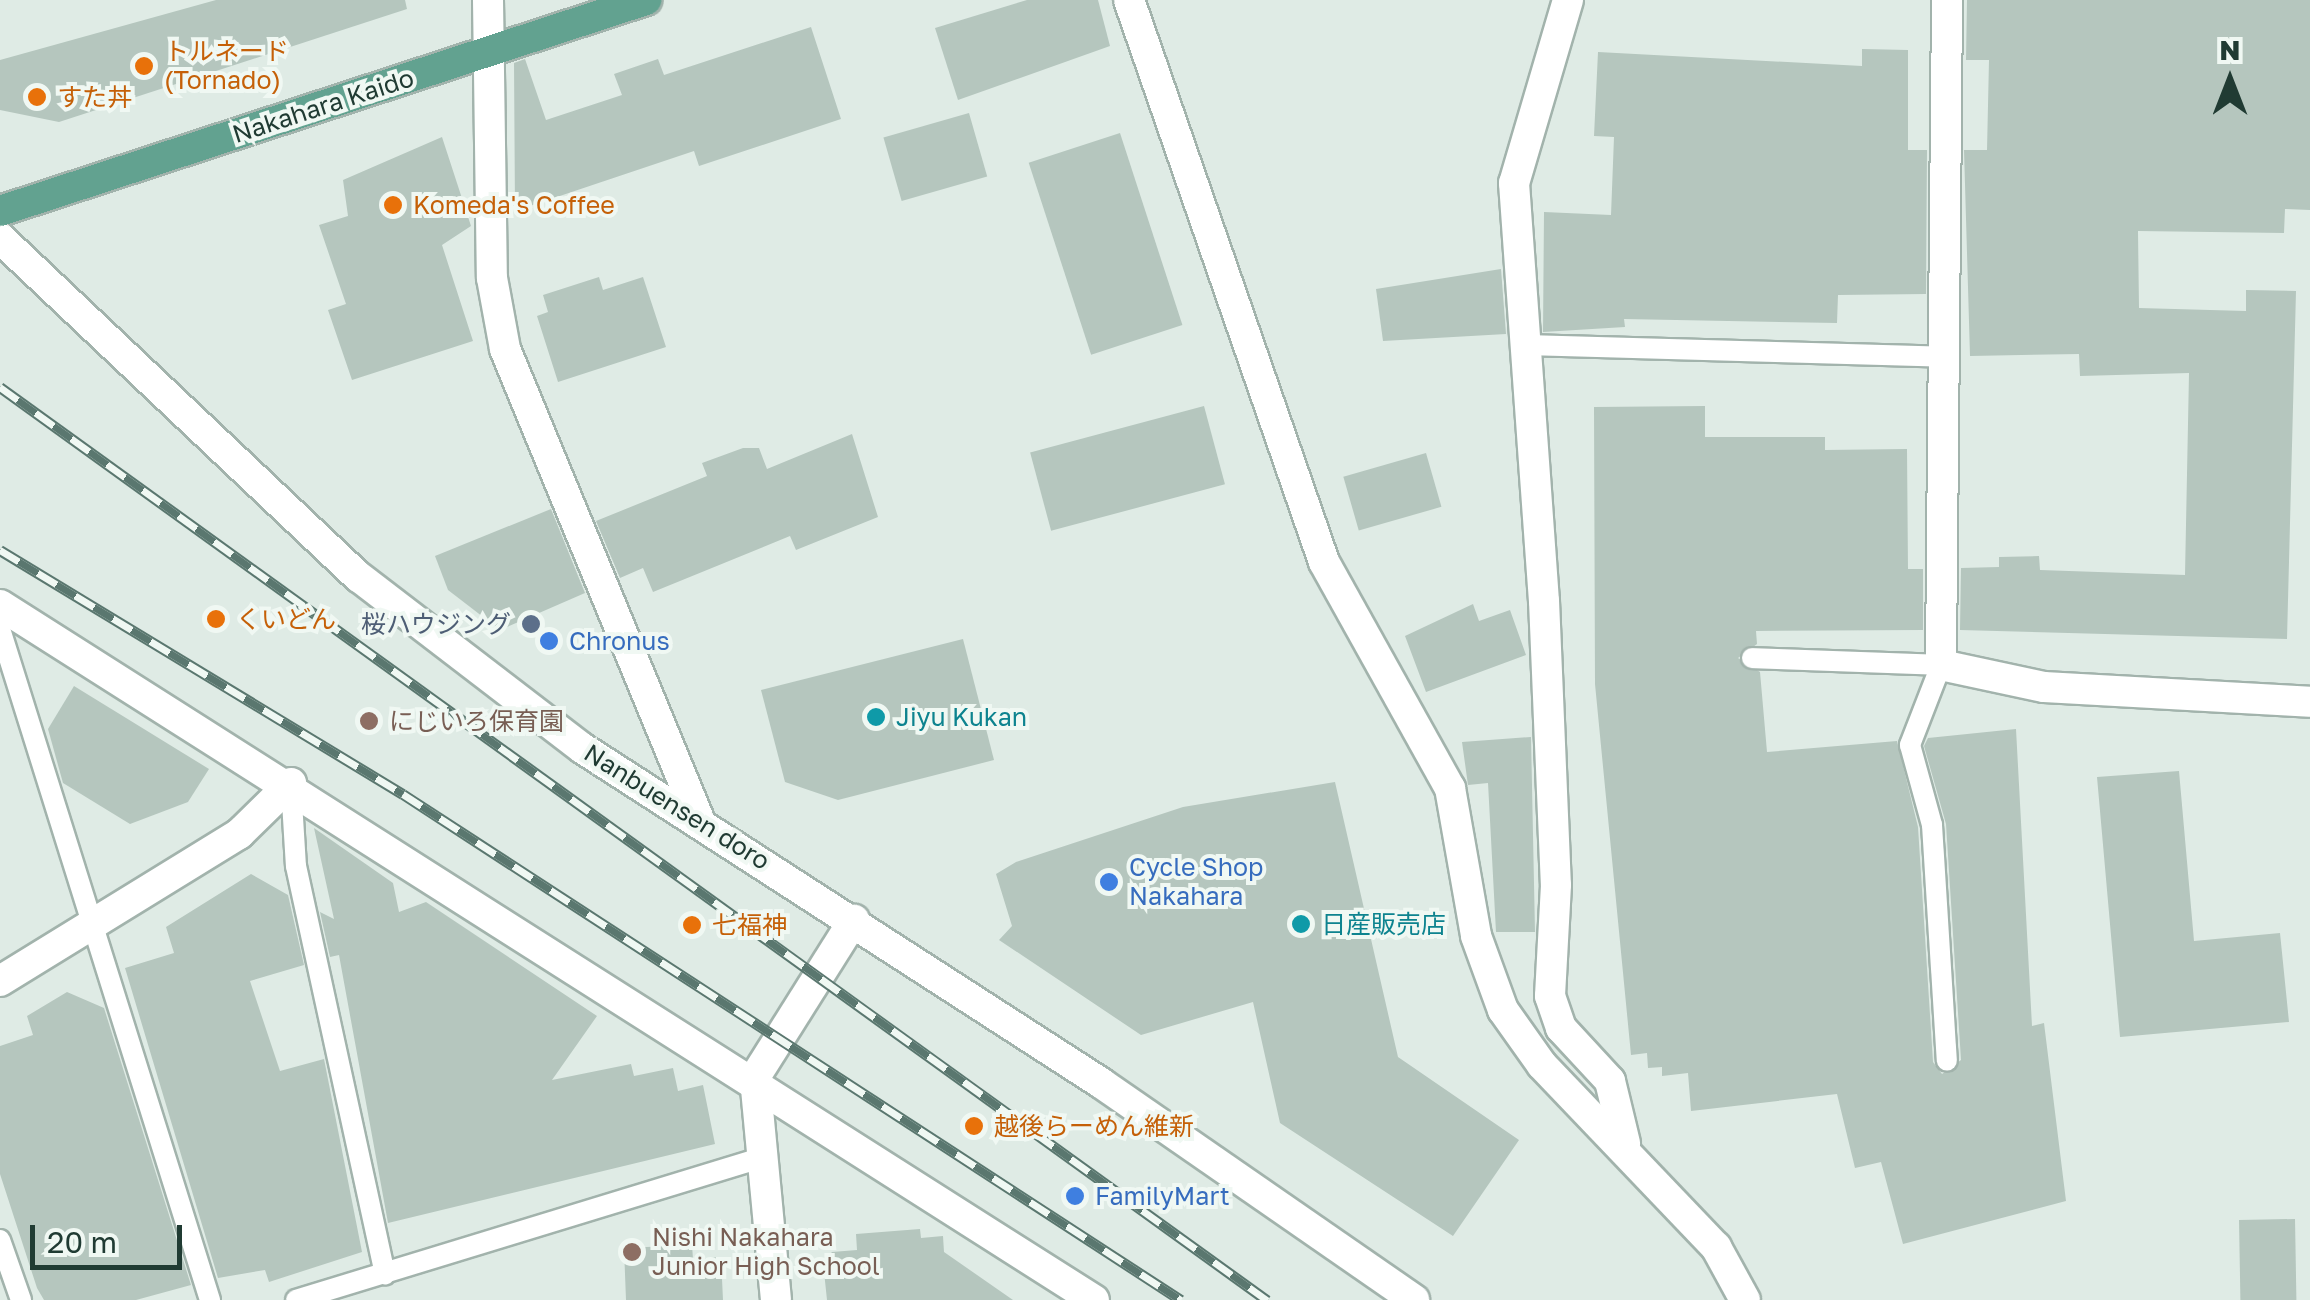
<!DOCTYPE html>
<meta charset="utf-8">
<style>
body{margin:0}
#map{position:relative;width:2310px;height:1300px;overflow:hidden;background:#dfebe5;font-family:"Golos Text","Noto Sans JP",sans-serif}
div>[style]{position:absolute}
.building>*{inset:0;background:#b5c6be;transform-origin:0 0}
.roads{filter:drop-shadow(2px 0 #a2b3ac) drop-shadow(-2px 0 #a2b3ac) drop-shadow(0 2px #a2b3ac) drop-shadow(0 -2px #a2b3ac)}
.service>*{height:20px;margin:-10px;padding:0 10px;transform-origin:10px;border-radius:10px;background:#fff}
.minor>*{height:30px;margin:-15px;padding:0 15px;transform-origin:15px;border-radius:15px;background:#fff}
.tertiary>*{height:30px;margin:-15px;padding:0 15px;transform-origin:15px;border-radius:15px;background:#fff}
.primary>*{height:30px;margin:-15px;padding:0 15px;transform-origin:15px;border-radius:15px;background:#62a290}
.rail>*{height:11px;margin-top:-5.5px;transform-origin:0;background:repeating-linear-gradient(90deg,#f0f8f3 0 22px,#5a776f 0 44px);box-sizing:border-box;border-block:2px solid #5a776f}
.dots>*{width:28px;height:28px;translate:-50% -50%;box-sizing:border-box;border:5px solid #f0f8f3;border-radius:50%}
span{translate:-50% -50%;white-space:nowrap;text-align:center;line-height:1.15;-webkit-text-stroke:8px #f0f8f3;paint-order:stroke}
.food-label{font-size:25px;color:#c56008}
.left{translate:0 -50%;text-align:left}
.street-label{font-size:25px;color:#203b33}
.service-label{font-size:25px;color:#4e5e75}
.right{translate:-100% -50%;text-align:right}
.shop-label{font-size:25px;color:#366cbe}
.culture-label{font-size:25px;color:#0d838f}
.education-label{font-size:25px;color:#785e54}
.north{position:absolute;left:2180px;top:30px;width:100px;height:100px;-webkit-text-stroke:8px #f0f8f3;paint-order:stroke;rotate:0deg;font-size:28px;font-weight:700;line-height:40px;text-align:center;color:#203b33}
.north::after{content:'';display:block;margin:auto;width:35px;height:45px;background:#203b33;clip-path:polygon(50% 0,100% 100%,50% 72%,0 100%)}
.scale{position:absolute;left:30px;top:1225px;width:152px;height:45px;box-sizing:border-box;border:5px solid #203b33;border-top:0;padding-left:12px;font-size:30px;line-height:35px;white-space:nowrap;color:#203b33;-webkit-text-stroke:8px #f0f8f3;paint-order:stroke}
</style>
<div id="map">
<div class="building">
<div style="clip-path:polygon(216px 0,405px 0,407px 9px,59px 122px,0 110px,0 60px)"></div>
<div style="clip-path:polygon(1027px 0,1098px 0,1110px 46px,958px 100px,935px 28px)"></div>
<div style="clip-path:polygon(1967px 0,2310px 0,2310px 210px,2285px 209px,2284px 233px,2138px 231px,2139px 308px,2246px 311px,2246px 290px,2296px 291px,2287px 639px,1960px 630px,1961px 568px,1999px 567px,1999px 557px,2039px 556px,2040px 570px,2185px 575px,2189px 373px,2080px 376px,2079px 354px,1970px 356px,1964px 150px,1987px 150px,1989px 60px,1966px 60px)"></div>
<div style="clip-path:polygon(811px 27px,841px 119px,699px 166px,694px 151px,515px 211px,514px 63px,525px 59px,546px 120px,622px 95px,614px 74px,658px 59px,664px 75px)"></div>
<div style="clip-path:polygon(1862px 49px,1908px 50px,1908px 150px,1927px 150px,1926px 294px,1838px 295px,1837px 323px,1624px 319px,1625px 327px,1543px 332px,1544px 212px,1611px 215px,1614px 137px,1594px 136px,1598px 52px,1862px 66px)"></div>
<div style="left:969px;top:113px;width:66px;height:89px;rotate:74deg"></div>
<div style="left:1120px;top:133px;width:202px;height:96px;rotate:72deg"></div>
<div style="clip-path:polygon(442px 137px,471px 226px,442px 245px,473px 341px,352px 380px,328px 310px,346px 304px,319px 225px,348px 216px,343px 180px)"></div>
<div style="clip-path:polygon(1501px 269px,1506px 334px,1383px 341px,1376px 289px)"></div>
<div style="clip-path:polygon(599px 277px,603px 290px,643px 277px,666px 347px,558px 382px,537px 316px,548px 312px,543px 295px)"></div>
<div style="left:1204px;top:406px;width:81px;height:180px;rotate:75deg"></div>
<div style="clip-path:polygon(1705px 406px,1705px 437px,1825px 437px,1825px 450px,1907px 449px,1908px 569px,1923px 569px,1923px 630px,1756px 631px,1757px 644px,1738px 658px,1760px 672px,1767px 752px,1897px 741px,1918px 827px,1933px 1062px,1942px 1074px,1961px 1060px,1946px 824px,1924px 746px,1928px 738px,2016px 729px,2032px 1026px,2044px 1023px,2066px 1201px,1903px 1244px,1881px 1162px,1855px 1168px,1837px 1094px,1691px 1111px,1688px 1073px,1662px 1076px,1662px 1067px,1648px 1068px,1647px 1053px,1631px 1055px,1595px 684px,1594px 407px)"></div>
<div style="clip-path:polygon(852px 434px,878px 517px,796px 550px,790px 536px,653px 592px,643px 568px,620px 578px,596px 521px,707px 476px,702px 463px,743px 448px,759px 448px,767px 469px)"></div>
<div style="left:1426px;top:453px;width:56px;height:86px;rotate:74deg"></div>
<div style="clip-path:polygon(551px 509px,585px 593px,500px 630px,448px 590px,435px 556px)"></div>
<div style="clip-path:polygon(1473px 604px,1479px 621px,1510px 610px,1526px 655px,1426px 692px,1405px 636px)"></div>
<div style="clip-path:polygon(963px 639px,994px 760px,838px 800px,785px 782px,761px 690px)"></div>
<div style="clip-path:polygon(74px 686px,209px 769px,188px 802px,130px 824px,63px 783px,48px 729px)"></div>
<div style="clip-path:polygon(1531px 737px,1535px 932px,1496px 932px,1488px 783px,1468px 785px,1462px 742px)"></div>
<div style="clip-path:polygon(2179px 771px,2194px 941px,2280px 933px,2289px 1022px,2120px 1037px,2097px 777px)"></div>
<div style="clip-path:polygon(1335px 782px,1398px 1057px,1519px 1140px,1453px 1236px,1280px 1123px,1253px 1002px,1141px 1035px,999px 940px,1012px 926px,996px 874px,1016px 862px,1183px 807px)"></div>
<div style="clip-path:polygon(314px 828px,393px 883px,399px 912px,426px 902px,597px 1016px,552px 1080px,631px 1064px,634px 1076px,673px 1068px,678px 1091px,703px 1085px,715px 1144px,388px 1223px,339px 955px,330px 957px,320px 912px,334px 919px)"></div>
<div style="clip-path:polygon(251px 874px,288px 895px,304px 965px,250px 981px,280px 1071px,324px 1059px,362px 1252px,269px 1282px,265px 1270px,218px 1278px,125px 968px,174px 953px,166px 927px)"></div>
<div style="clip-path:polygon(67px 992px,104px 1008px,191px 1285px,136px 1300px,44px 1300px,37px 1288px,0 1174px,0 1046px,33px 1035px,27px 1016px)"></div>
<div style="left:2295px;top:1219px;width:81px;height:56px;rotate:89deg"></div>
<div style="clip-path:polygon(920px 1229px,921px 1238px,943px 1236px,944px 1252px,1013px 1300px,827px 1300px,823px 1262px,832px 1252px,857px 1250px,856px 1234px)"></div>
<div style="clip-path:polygon(692px 1245px,693px 1259px,721px 1257px,723px 1300px,626px 1300px,624px 1248px)"></div>
</div>
<div class="roads">
<div class="service">
<div style="left:1527px;top:345px;width:417px;rotate:1.6deg"></div>
<div style="left:0;top:629px;width:703px;rotate:72.62deg"></div>
<div style="left:1752px;top:658px;width:189px;rotate:2.1deg"></div>
<div style="left:1941px;top:665px;width:86px;rotate:111.2deg"></div>
<div style="left:1910px;top:745px;width:83px;rotate:74.6deg"></div>
<div style="left:1932px;top:825px;width:236px;rotate:86.4deg"></div>
<div style="left:291px;top:785px;width:81px;rotate:86.5deg"></div>
<div style="left:296px;top:866px;width:418px;rotate:77.7deg"></div>
<div style="left:0;top:1240px;width:64px;rotate:70.7deg"></div>
<div style="left:296px;top:1300px;width:489px;rotate:-17deg"></div>
</div>
<div class="minor">
<div style="left:488px;top:0;width:278px;rotate:89.2deg"></div>
<div style="left:492px;top:278px;width:72px;rotate:79.6deg"></div>
<div style="left:505px;top:349px;width:506px;rotate:67.59deg"></div>
<div style="left:1129px;top:0;width:595px;rotate:70.86deg"></div>
<div style="left:1324px;top:562px;width:259px;rotate:60.9deg"></div>
<div style="left:1450px;top:788px;width:150px;rotate:80deg"></div>
<div style="left:1476px;top:936px;width:79px;rotate:70deg"></div>
<div style="left:1503px;top:1010px;width:67px;rotate:54.7deg"></div>
<div style="left:1542px;top:1065px;width:252px;rotate:46.3deg"></div>
<div style="left:1716px;top:1247px;width:60px;rotate:61.3deg"></div>
<div style="left:1568px;top:0;width:191px;rotate:106.4deg"></div>
<div style="left:1514px;top:183px;width:419px;rotate:85.9deg"></div>
<div style="left:1544px;top:601px;width:284px;rotate:87.6deg"></div>
<div style="left:1556px;top:885px;width:111px;rotate:93.1deg"></div>
<div style="left:1550px;top:996px;width:34px;rotate:71deg"></div>
<div style="left:1561px;top:1028px;width:72px;rotate:47.2deg"></div>
<div style="left:1610px;top:1081px;width:64px;rotate:76.4deg"></div>
<div style="left:1947px;top:0;width:665px;rotate:90.52deg"></div>
<div style="left:1941px;top:665px;width:105px;rotate:12.1deg"></div>
<div style="left:2044px;top:687px;width:266px;rotate:3.2deg"></div>
<div style="left:0;top:605px;width:1296px;rotate:32.43deg"></div>
<div style="left:0;top:981px;width:281px;rotate:-31.6deg"></div>
<div style="left:239px;top:834px;width:73px;rotate:-44.4deg"></div>
</div>
<div class="tertiary">
<div style="left:0;top:238px;width:494px;rotate:43.4deg"></div>
<div style="left:359px;top:577px;width:281px;rotate:37.5deg"></div>
<div style="left:582px;top:748px;width:618px;rotate:32.84deg"></div>
<div style="left:1101px;top:1083px;width:381px;rotate:34.7deg"></div>
<div style="left:776px;top:1300px;width:224px;rotate:-95.4deg"></div>
<div style="left:755px;top:1077px;width:186px;rotate:-57.8deg"></div>
</div>
<div class="primary">
<div style="left:0;top:211px;width:680px;rotate:-18.09deg"></div>
</div>
</div>
<div class="rail">
<div style="left:0;top:387px;width:1562px;rotate:35.78deg"></div>
<div style="left:0;top:550px;width:471px;rotate:31.2deg"></div>
<div style="left:403px;top:794px;width:928px;rotate:33.04deg"></div>
</div>
<div class="dots">
<div style="left:144px;top:66px;background:#e8710a"></div>
<div style="left:37px;top:97px;background:#e8710a"></div>
<div style="left:393px;top:205px;background:#e8710a"></div>
<div style="left:216px;top:619px;background:#e8710a"></div>
<div style="left:531px;top:624px;background:#5c6f8a"></div>
<div style="left:549px;top:641px;background:#3f7fe0"></div>
<div style="left:876px;top:717px;background:#0f9aa8"></div>
<div style="left:369px;top:721px;background:#8d6e63"></div>
<div style="left:1109px;top:882px;background:#3f7fe0"></div>
<div style="left:1301px;top:924px;background:#0f9aa8"></div>
<div style="left:692px;top:925px;background:#e8710a"></div>
<div style="left:974px;top:1126px;background:#e8710a"></div>
<div style="left:1075px;top:1196px;background:#3f7fe0"></div>
<div style="left:632px;top:1252px;background:#8d6e63"></div>
</div>
<div class="food-label">
<span class="left" style="left:164px;top:66px">トルネード<br>(Tornado)</span>
<span class="left" style="left:57px;top:97px">すた丼</span>
<span class="left" style="left:413px;top:205px">Komeda's Coffee</span>
<span class="left" style="left:236px;top:619px">くいどん</span>
<span class="left" style="left:712px;top:925px">七福神</span>
<span class="left" style="left:994px;top:1126px">越後らーめん維新</span>
</div>
<div class="street-label">
<span style="left:323px;top:106px;rotate:-18deg">Nakahara Kaido</span>
<span style="left:677px;top:807px;rotate:32deg">Nanbuensen doro</span>
</div>
<div class="service-label">
<span class="right" style="left:511px;top:624px">桜ハウジング</span>
</div>
<div class="shop-label">
<span class="left" style="left:569px;top:641px">Chronus</span>
<span class="left" style="left:1129px;top:882px">Cycle Shop<br>Nakahara</span>
<span class="left" style="left:1095px;top:1196px">FamilyMart</span>
</div>
<div class="culture-label">
<span class="left" style="left:896px;top:717px">Jiyu Kukan</span>
<span class="left" style="left:1321px;top:924px">日産販売店</span>
</div>
<div class="education-label">
<span class="left" style="left:389px;top:721px">にじいろ保育園</span>
<span class="left" style="left:652px;top:1252px">Nishi Nakahara<br>Junior High School</span>
</div>
<div class="north">N</div>
<div class="scale">20 m</div>
</div>
